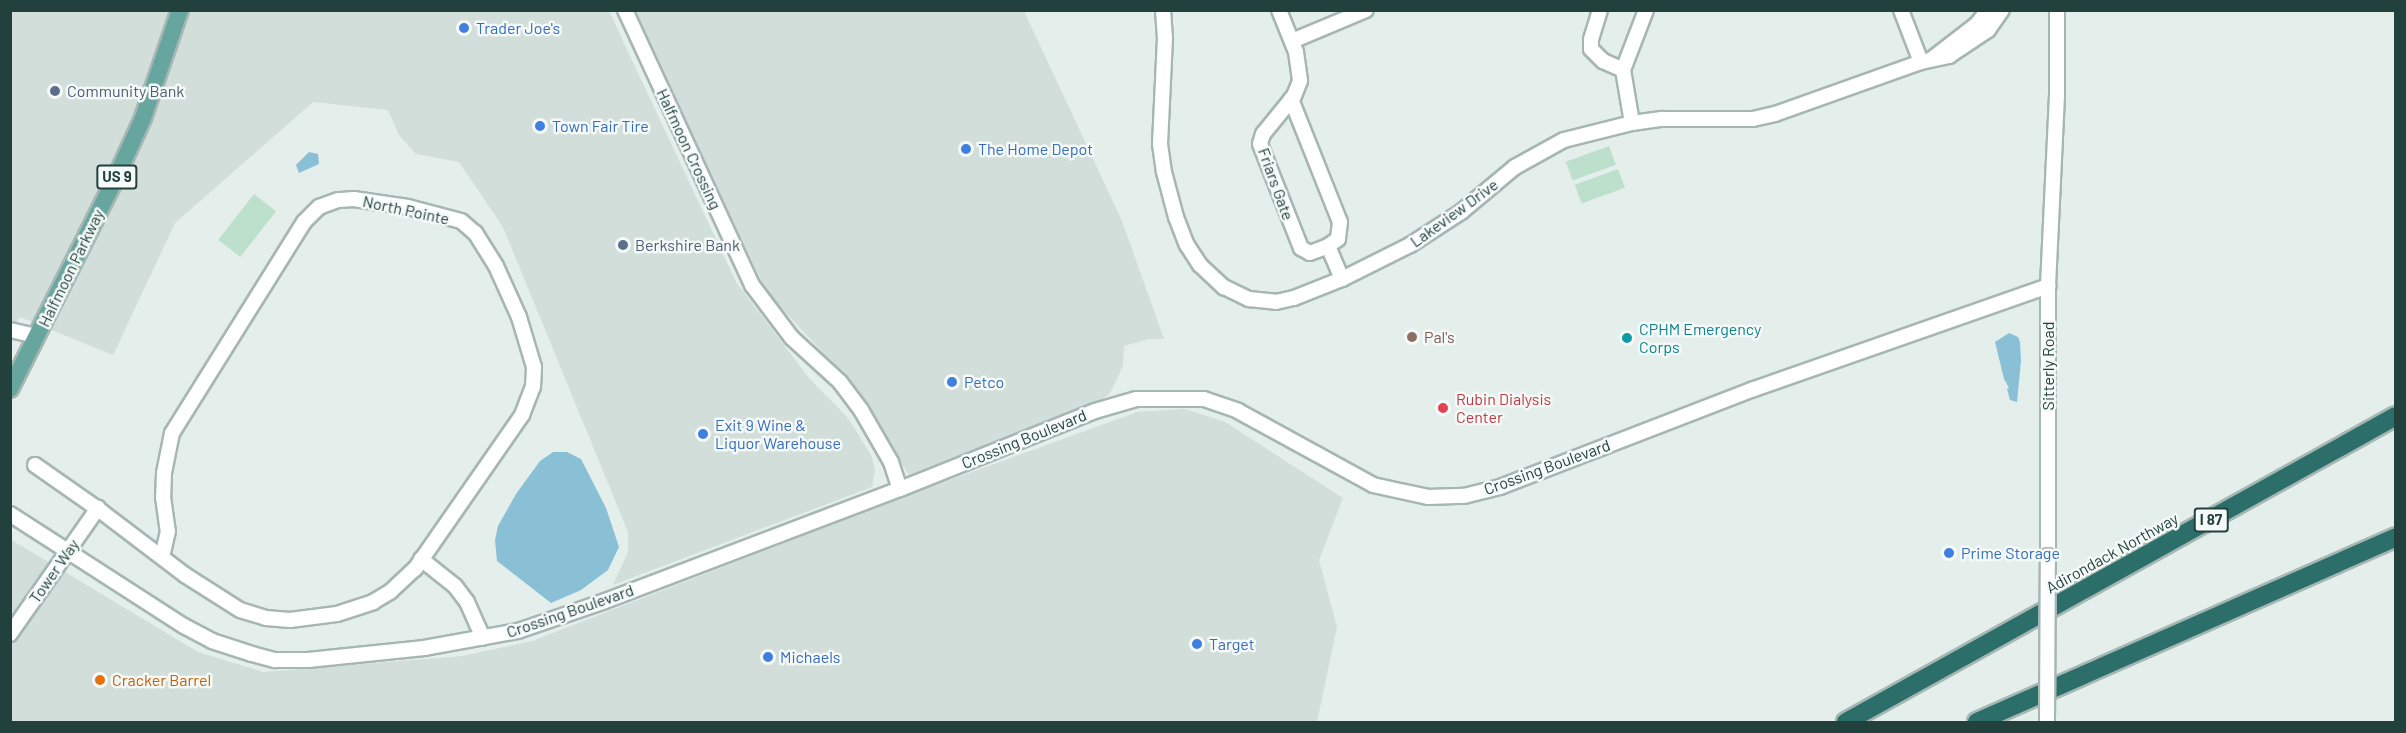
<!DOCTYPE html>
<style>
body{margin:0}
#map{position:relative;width:2406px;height:733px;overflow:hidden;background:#e4eeeb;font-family:Barlow,sans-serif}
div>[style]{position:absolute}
.built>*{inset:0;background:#d2deda}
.green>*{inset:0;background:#bce0cb;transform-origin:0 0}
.water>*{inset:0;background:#8ac0d6}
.roads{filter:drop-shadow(2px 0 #a6b7b3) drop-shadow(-2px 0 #a6b7b3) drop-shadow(0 2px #a6b7b3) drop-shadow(0 -2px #a6b7b3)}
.minor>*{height:14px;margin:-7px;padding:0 7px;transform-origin:7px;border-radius:7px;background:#fff}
.major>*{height:16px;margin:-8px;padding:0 8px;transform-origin:8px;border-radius:8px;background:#67a69e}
.highway>*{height:18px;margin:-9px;padding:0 9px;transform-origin:9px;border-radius:9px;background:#2c6f6a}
.bridges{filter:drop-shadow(2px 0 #a6b7b3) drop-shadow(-2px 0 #a6b7b3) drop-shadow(0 2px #a6b7b3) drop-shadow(0 -2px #a6b7b3)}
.minor-bridge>*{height:14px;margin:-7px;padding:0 7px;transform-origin:7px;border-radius:7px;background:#fff}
.dots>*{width:16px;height:16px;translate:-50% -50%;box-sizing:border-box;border:3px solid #f5faf8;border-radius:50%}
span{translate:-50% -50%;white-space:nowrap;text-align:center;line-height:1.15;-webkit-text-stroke:5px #f5faf8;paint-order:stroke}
.shield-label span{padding:2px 4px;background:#f5faf8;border:2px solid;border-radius:4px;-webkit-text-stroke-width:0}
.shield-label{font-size:15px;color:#22413d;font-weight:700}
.shop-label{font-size:16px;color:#366cbe}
.left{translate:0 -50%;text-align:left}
.service-label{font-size:16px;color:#4e5e75}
.street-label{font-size:16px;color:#22413d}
.culture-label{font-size:16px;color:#0d838f}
.education-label{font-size:16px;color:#785e54}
.health-label{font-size:16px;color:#be3a42}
.food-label{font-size:16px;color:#c56008}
.frame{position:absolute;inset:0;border:12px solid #22413d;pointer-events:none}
</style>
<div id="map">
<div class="built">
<div style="clip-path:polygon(11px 11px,609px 11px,736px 282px,809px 378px,848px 418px,871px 455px,875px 469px,872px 487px,613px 585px,628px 552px,628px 532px,503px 227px,459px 162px,416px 154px,399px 135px,388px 110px,313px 102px,175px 223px,113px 355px,20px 317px,11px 333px)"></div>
<div style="clip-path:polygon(634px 11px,1024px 11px,1122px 221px,1164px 339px,1149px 339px,1124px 346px,1123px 366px,1110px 393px,1102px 400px,909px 475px,835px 366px,766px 291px)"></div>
<div style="clip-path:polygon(1185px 409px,1225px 422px,1343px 498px,1319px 560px,1337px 627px,1317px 722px,11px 722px,10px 539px,198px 652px,263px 672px,462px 656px,532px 641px,911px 494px,1137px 412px)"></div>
</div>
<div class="green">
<div style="left:1609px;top:146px;width:20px;height:46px;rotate:70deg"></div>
<div style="left:1618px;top:169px;width:20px;height:46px;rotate:70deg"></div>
<div style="left:254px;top:194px;width:28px;height:58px;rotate:38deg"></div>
</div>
<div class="water">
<div style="clip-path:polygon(309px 152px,318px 154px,319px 164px,299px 173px,296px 165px)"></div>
<div style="clip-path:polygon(2009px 333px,2018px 337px,2020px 342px,2021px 361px,2017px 402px,2010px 400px,2007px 389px,2009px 388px,2004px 379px,1995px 342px)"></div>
<div style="clip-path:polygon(553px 452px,567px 452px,581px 459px,606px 508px,619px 547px,608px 570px,581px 590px,551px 603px,497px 561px,495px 540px,498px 526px,516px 494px,540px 461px)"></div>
</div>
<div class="roads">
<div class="minor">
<div style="left:625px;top:10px;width:303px;rotate:65.2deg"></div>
<div style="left:752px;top:285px;width:66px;rotate:53deg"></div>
<div style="left:792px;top:338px;width:65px;rotate:42.5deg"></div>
<div style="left:840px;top:382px;width:35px;rotate:53deg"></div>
<div style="left:861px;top:410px;width:60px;rotate:60deg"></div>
<div style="left:891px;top:462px;width:28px;rotate:72deg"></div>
<div style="left:1163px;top:10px;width:28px;rotate:86deg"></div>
<div style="left:1165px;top:38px;width:106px;rotate:92.7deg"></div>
<div style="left:1160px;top:144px;width:28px;rotate:82deg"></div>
<div style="left:1164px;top:172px;width:47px;rotate:75.1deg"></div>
<div style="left:1176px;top:217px;width:30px;rotate:69deg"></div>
<div style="left:1187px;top:245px;width:24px;rotate:57deg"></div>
<div style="left:1200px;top:265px;width:33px;rotate:43deg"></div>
<div style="left:1224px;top:287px;width:28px;rotate:26deg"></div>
<div style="left:1249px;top:299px;width:27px;rotate:6deg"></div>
<div style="left:1276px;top:302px;width:18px;rotate:-13deg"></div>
<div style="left:1294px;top:298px;width:52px;rotate:-21.6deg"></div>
<div style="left:1342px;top:279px;width:76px;rotate:-26.6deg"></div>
<div style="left:1410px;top:245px;width:61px;rotate:-32.9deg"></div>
<div style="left:1461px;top:212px;width:70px;rotate:-39.8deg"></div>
<div style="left:1515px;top:167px;width:56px;rotate:-28.9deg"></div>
<div style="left:1564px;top:140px;width:70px;rotate:-14deg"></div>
<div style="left:1632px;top:123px;width:30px;rotate:-8deg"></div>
<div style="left:1662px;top:119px;width:91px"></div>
<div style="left:1753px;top:119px;width:23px;rotate:-13deg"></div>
<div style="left:1775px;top:114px;width:155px;rotate:-19.6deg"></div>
<div style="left:1921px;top:62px;width:29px;rotate:-12deg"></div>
<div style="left:1949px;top:56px;width:47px;rotate:-33.7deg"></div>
<div style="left:1988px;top:30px;width:24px;rotate:-55deg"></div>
<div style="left:1279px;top:10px;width:45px;rotate:68deg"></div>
<div style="left:1296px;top:52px;width:29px;rotate:82deg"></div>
<div style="left:1300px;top:81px;width:16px;rotate:112deg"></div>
<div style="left:1294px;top:96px;width:49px;rotate:129.2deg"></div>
<div style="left:1263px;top:134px;width:10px;rotate:107deg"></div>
<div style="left:1260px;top:144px;width:112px;rotate:68.5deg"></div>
<div style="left:1301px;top:248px;width:10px;rotate:29deg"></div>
<div style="left:1310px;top:253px;width:19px;rotate:-21deg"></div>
<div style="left:1600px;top:10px;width:30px;rotate:107deg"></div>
<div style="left:1591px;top:39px;width:10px;rotate:90deg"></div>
<div style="left:1591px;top:49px;width:17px;rotate:45deg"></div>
<div style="left:1603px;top:61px;width:22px;rotate:24deg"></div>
<div style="left:1901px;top:10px;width:56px;rotate:69deg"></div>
<div style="left:1292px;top:41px;width:80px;rotate:-22.7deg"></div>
<div style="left:1933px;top:58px;width:56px;rotate:-37.7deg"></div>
<div style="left:1977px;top:24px;width:18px;rotate:-52deg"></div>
<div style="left:1291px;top:99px;width:132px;rotate:68.3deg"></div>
<div style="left:1340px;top:222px;width:17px;rotate:97deg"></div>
<div style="left:1338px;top:239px;width:12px;rotate:145deg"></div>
<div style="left:1328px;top:246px;width:36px;rotate:67deg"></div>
<div style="left:1632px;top:123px;width:54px;rotate:-99.6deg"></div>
<div style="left:1623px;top:70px;width:64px;rotate:-69deg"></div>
<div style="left:10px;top:330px;width:28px;rotate:13deg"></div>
<div style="left:35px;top:465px;width:82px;rotate:35deg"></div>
<div style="left:102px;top:512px;width:104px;rotate:37.2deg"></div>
<div style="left:185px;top:575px;width:65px;rotate:32.5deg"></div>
<div style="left:240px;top:610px;width:27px;rotate:17deg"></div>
<div style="left:266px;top:618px;width:24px;rotate:5deg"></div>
<div style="left:290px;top:620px;width:47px;rotate:-7.3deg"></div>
<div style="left:337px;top:614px;width:38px;rotate:-18deg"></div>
<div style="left:373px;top:602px;width:21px;rotate:-31deg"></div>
<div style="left:391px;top:591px;width:33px;rotate:-43deg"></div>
<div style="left:415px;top:569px;width:188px;rotate:-55.2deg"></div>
<div style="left:522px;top:415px;width:30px;rotate:-69deg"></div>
<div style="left:533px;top:387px;width:20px;rotate:-87deg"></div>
<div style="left:534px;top:367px;width:52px;rotate:-106.7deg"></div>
<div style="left:519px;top:317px;width:56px;rotate:-114.3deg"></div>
<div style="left:496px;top:266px;width:39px;rotate:-122deg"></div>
<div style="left:475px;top:233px;width:18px;rotate:-139deg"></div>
<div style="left:461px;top:221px;width:55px;rotate:-165.2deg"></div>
<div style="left:408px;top:207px;width:55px;rotate:-171.6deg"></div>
<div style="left:354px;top:199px;width:16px;rotate:176deg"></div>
<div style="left:338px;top:200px;width:20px;rotate:160deg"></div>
<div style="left:319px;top:207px;width:21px;rotate:135deg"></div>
<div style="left:304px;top:222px;width:249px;rotate:122deg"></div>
<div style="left:172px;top:433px;width:41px;rotate:101.3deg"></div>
<div style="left:164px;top:473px;width:24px;rotate:92deg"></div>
<div style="left:163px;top:497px;width:34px;rotate:82deg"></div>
<div style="left:168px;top:531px;width:26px;rotate:103deg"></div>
<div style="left:10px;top:514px;width:207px;rotate:32.8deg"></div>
<div style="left:184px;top:626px;width:32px;rotate:28deg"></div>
<div style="left:212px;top:641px;width:42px;rotate:18deg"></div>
<div style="left:252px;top:654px;width:24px;rotate:15deg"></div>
<div style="left:275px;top:660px;width:33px"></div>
<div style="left:308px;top:660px;width:117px;rotate:-5.9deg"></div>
<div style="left:424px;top:648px;width:96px;rotate:-10.3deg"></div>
<div style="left:518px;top:631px;width:92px;rotate:-19deg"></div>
<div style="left:605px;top:601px;width:316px;rotate:-20.8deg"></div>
<div style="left:900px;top:489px;width:210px;rotate:-21.8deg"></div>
<div style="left:1095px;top:411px;width:43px;rotate:-16.3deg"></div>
<div style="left:1136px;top:399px;width:68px"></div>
<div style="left:1204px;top:399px;width:36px;rotate:19deg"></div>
<div style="left:1238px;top:411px;width:154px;rotate:28.7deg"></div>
<div style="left:1373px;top:485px;width:56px;rotate:12.3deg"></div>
<div style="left:1428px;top:497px;width:36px;rotate:-2deg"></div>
<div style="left:1464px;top:496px;width:37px;rotate:-14deg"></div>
<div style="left:1500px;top:487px;width:272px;rotate:-21.1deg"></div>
<div style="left:1754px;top:389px;width:312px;rotate:-19.3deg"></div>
<div style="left:2048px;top:556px;width:270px;rotate:-90deg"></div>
<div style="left:2048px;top:286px;width:190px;rotate:-87.3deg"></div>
<div style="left:2057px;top:96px;width:86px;rotate:-90deg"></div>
<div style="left:421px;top:559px;width:43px;rotate:38.5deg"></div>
<div style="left:455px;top:586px;width:20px;rotate:53deg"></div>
<div style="left:467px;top:602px;width:39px;rotate:66deg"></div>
<div style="left:10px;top:634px;width:154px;rotate:-55.1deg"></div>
</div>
<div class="major">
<div style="left:10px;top:389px;width:244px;rotate:-63.4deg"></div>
<div style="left:119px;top:171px;width:58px;rotate:-65.6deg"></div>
<div style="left:143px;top:118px;width:114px;rotate:-71.1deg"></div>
</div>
<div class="highway">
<div style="left:1846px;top:722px;width:629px;rotate:-29.09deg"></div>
<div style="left:1977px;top:722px;width:458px;rotate:-23.8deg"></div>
</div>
</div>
<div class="bridges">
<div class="minor-bridge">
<div style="left:2047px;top:722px;width:166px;rotate:-89.7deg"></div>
</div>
</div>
<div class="dots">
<div style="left:464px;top:28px;background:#3f7fe0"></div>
<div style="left:55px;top:91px;background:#5c6f8a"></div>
<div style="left:540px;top:126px;background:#3f7fe0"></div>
<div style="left:966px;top:149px;background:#3f7fe0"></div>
<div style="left:623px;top:245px;background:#5c6f8a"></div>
<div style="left:1412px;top:337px;background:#8d6e63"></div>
<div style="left:1627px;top:338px;background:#0f9aa8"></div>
<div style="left:952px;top:382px;background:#3f7fe0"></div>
<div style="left:1443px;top:408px;background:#e0444e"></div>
<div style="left:703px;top:434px;background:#3f7fe0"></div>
<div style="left:1949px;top:553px;background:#3f7fe0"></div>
<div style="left:1197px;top:644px;background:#3f7fe0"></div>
<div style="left:768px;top:657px;background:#3f7fe0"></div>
<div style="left:100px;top:680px;background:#e8710a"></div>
</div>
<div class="shield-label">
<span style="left:117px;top:177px">US 9</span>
<span style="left:2211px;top:520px">I 87</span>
</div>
<div class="shop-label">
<span class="left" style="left:476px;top:28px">Trader Joe's</span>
<span class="left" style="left:552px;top:126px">Town Fair Tire</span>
<span class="left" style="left:978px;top:149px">The Home Depot</span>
<span class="left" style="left:964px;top:382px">Petco</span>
<span class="left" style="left:715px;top:434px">Exit 9 Wine &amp;<br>Liquor Warehouse</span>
<span class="left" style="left:1961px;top:553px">Prime Storage</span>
<span class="left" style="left:1209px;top:644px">Target</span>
<span class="left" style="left:780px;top:657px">Michaels</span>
</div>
<div class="service-label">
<span class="left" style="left:67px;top:91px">Community Bank</span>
<span class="left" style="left:635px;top:245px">Berkshire Bank</span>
</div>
<div class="street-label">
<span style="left:689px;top:149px;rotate:65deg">Halfmoon Crossing</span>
<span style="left:1276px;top:184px;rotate:70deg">Friars Gate</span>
<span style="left:406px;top:210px;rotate:12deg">North Pointe</span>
<span style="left:1454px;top:213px;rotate:-36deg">Lakeview Drive</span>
<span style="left:71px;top:268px;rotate:-64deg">Halfmoon Parkway</span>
<span style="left:2048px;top:366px;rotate:-90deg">Sitterly Road</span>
<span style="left:1024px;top:439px;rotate:-22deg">Crossing Boulevard</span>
<span style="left:1547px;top:467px;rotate:-20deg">Crossing Boulevard</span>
<span style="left:2112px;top:553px;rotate:-29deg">Adirondack Northway</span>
<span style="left:54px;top:571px;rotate:-55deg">Tower Way</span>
<span style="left:570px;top:611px;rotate:-19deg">Crossing Boulevard</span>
</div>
<div class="culture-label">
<span class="left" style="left:1639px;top:338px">CPHM Emergency<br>Corps</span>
</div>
<div class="education-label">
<span class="left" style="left:1424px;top:337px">Pal's</span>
</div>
<div class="health-label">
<span class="left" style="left:1456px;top:408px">Rubin Dialysis<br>Center</span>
</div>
<div class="food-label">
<span class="left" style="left:112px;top:680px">Cracker Barrel</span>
</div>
<div class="frame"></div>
</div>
